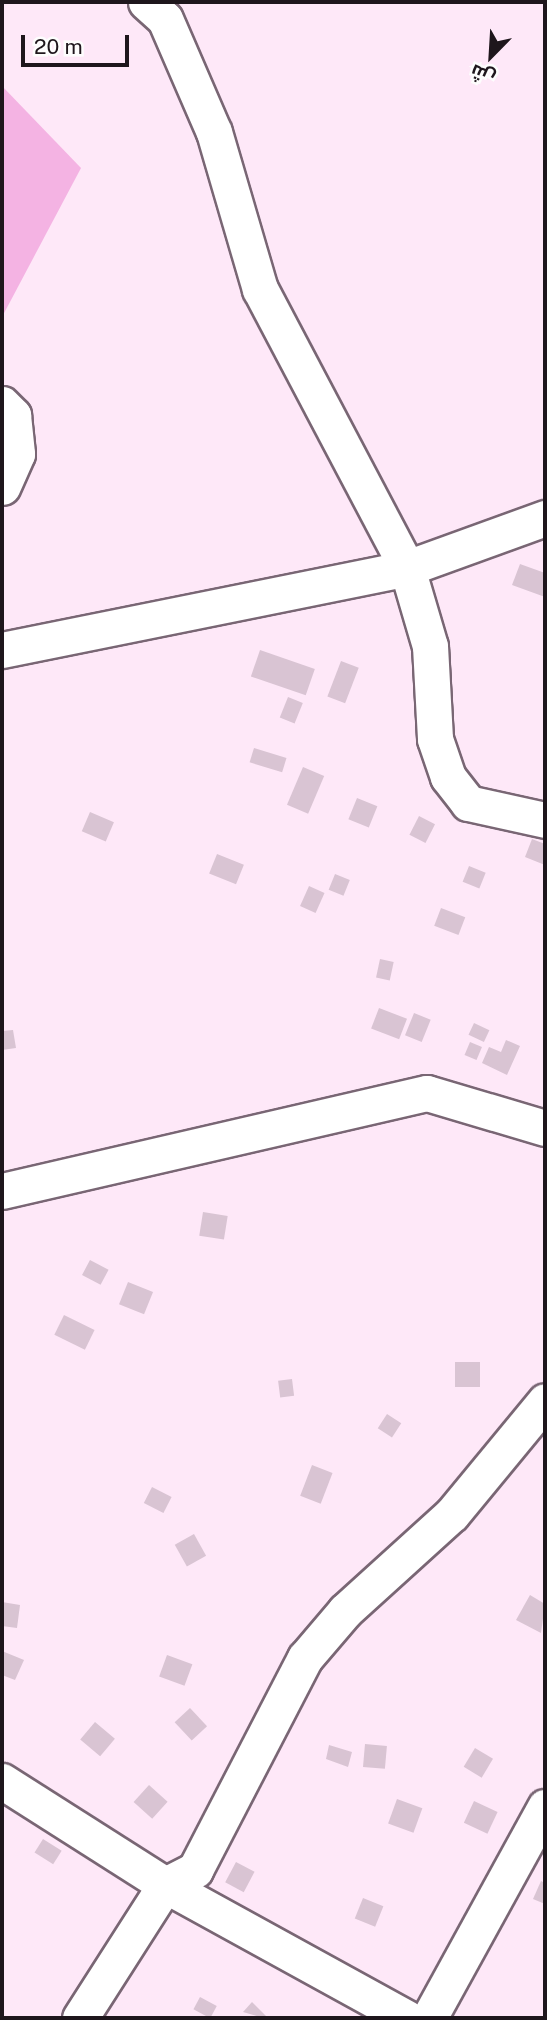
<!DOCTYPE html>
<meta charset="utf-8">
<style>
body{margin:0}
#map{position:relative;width:547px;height:2020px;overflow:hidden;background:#fee8f8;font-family:"Public Sans",Cairo,sans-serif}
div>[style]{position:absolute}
.green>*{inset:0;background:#f4b3e3}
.building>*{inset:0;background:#d9c4d3;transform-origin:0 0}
.roads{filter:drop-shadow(2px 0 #796674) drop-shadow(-2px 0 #796674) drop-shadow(0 2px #796674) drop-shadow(0 -2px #796674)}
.minor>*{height:35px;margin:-17.5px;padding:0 17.5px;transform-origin:17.5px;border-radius:17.5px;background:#fff}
span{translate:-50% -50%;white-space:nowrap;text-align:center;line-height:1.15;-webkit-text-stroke:7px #fdfdfd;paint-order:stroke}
.frame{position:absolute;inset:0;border:4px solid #1e161c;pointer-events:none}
.north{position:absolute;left:456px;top:21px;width:70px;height:70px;-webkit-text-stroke:5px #fdfdfd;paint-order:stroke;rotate:204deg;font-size:19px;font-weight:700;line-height:28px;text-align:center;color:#1e161c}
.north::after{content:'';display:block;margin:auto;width:24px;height:32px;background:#1e161c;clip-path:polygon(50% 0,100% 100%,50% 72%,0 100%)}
.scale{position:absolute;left:21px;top:35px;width:108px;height:32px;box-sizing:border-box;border:4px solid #1e161c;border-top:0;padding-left:9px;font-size:21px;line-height:24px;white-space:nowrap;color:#1e161c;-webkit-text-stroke:5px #fdfdfd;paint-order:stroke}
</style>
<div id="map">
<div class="green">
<div style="clip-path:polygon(2px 86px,81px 168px,2px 317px)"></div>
</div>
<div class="building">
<div style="clip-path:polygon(520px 564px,545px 573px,545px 597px,512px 585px)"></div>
<div style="left:260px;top:650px;width:58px;height:28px;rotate:19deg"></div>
<div style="left:341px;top:661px;width:19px;height:38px;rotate:21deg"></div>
<div style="left:288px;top:697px;width:16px;height:22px;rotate:22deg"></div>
<div style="left:254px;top:748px;width:34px;height:15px;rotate:17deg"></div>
<div style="left:303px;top:767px;width:23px;height:41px;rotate:23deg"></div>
<div style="left:357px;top:798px;width:22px;height:23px;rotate:22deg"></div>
<div style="left:90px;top:812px;width:26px;height:21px;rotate:23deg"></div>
<div style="left:419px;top:816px;width:18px;height:21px;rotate:27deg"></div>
<div style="clip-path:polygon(532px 839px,545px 844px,545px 865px,525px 857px)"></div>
<div style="left:217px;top:854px;width:29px;height:21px;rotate:22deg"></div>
<div style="left:469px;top:866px;width:18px;height:17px;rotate:22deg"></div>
<div style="left:335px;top:874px;width:16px;height:17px;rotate:22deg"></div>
<div style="left:309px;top:886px;width:17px;height:22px;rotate:24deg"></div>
<div style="left:441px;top:908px;width:26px;height:19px;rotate:21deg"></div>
<div style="left:380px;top:959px;width:14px;height:19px;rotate:12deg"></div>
<div style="left:379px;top:1008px;width:30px;height:22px;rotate:21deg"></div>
<div style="left:414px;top:1013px;width:18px;height:24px;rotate:22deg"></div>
<div style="left:474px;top:1023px;width:17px;height:13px;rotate:25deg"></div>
<div style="clip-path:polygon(13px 1030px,16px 1048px,2px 1050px,2px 1031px)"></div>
<div style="clip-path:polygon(506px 1040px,520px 1046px,507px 1075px,482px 1063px,489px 1047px,501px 1052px)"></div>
<div style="left:470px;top:1042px;width:13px;height:14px;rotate:23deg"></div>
<div style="left:203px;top:1212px;width:25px;height:24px;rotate:9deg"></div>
<div style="left:90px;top:1260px;width:21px;height:17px;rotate:28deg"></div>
<div style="left:128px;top:1282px;width:27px;height:24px;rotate:22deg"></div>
<div style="left:64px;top:1315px;width:34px;height:22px;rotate:26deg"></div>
<div style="left:480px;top:1362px;width:25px;height:25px;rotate:90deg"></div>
<div style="left:292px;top:1379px;width:17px;height:14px;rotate:83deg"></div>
<div style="left:387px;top:1414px;width:17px;height:17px;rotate:33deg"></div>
<div style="left:312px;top:1465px;width:22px;height:33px;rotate:21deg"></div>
<div style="left:152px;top:1487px;width:22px;height:18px;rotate:27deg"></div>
<div style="left:194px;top:1534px;width:25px;height:22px;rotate:61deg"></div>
<div style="clip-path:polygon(530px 1595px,545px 1604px,541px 1633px,516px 1620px)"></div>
<div style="clip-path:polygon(2px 1602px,20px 1605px,17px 1628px,2px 1626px)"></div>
<div style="clip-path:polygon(2px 1651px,24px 1660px,15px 1680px,2px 1675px)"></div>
<div style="left:167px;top:1655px;width:27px;height:23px;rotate:20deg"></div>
<div style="left:190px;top:1708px;width:25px;height:21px;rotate:47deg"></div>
<div style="left:95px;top:1722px;width:26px;height:23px;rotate:40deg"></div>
<div style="left:365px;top:1744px;width:22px;height:23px;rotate:5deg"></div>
<div style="clip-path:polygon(329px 1745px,352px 1752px,348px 1767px,326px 1759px)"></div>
<div style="left:475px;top:1748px;width:21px;height:22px;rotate:31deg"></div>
<div style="left:149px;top:1785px;width:25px;height:23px;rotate:42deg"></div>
<div style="left:397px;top:1799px;width:27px;height:26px;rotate:20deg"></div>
<div style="left:474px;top:1801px;width:26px;height:24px;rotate:25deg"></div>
<div style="left:43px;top:1839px;width:22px;height:16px;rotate:32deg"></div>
<div style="left:236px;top:1862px;width:21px;height:23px;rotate:28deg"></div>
<div style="clip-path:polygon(541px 1881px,545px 1883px,545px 1904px,533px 1899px)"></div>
<div style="left:363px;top:1898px;width:22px;height:22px;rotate:22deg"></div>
<div style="left:200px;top:1997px;width:19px;height:14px;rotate:28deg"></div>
<div style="clip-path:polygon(252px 2002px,266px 2016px,264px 2018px,243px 2012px)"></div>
</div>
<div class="roads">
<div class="minor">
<div style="left:146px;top:2px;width:25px;rotate:42deg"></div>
<div style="left:165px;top:19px;width:123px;rotate:66.6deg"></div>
<div style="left:214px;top:132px;width:164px;rotate:73.7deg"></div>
<div style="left:260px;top:289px;width:315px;rotate:62.2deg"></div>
<div style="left:407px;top:568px;width:81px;rotate:73.6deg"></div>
<div style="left:430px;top:646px;width:93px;rotate:86.9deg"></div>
<div style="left:435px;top:739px;width:40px;rotate:71.1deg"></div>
<div style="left:448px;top:777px;width:33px;rotate:52deg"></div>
<div style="left:468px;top:803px;width:79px;rotate:12.4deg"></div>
<div style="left:2px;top:404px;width:16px;rotate:45deg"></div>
<div style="left:13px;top:415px;width:39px;rotate:84deg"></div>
<div style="left:17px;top:454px;width:36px;rotate:114deg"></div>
<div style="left:2px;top:650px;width:413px;rotate:-11.4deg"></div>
<div style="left:407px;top:568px;width:147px;rotate:-19.9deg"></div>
<div style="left:2px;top:1191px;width:436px;rotate:-13deg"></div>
<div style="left:427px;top:1093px;width:123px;rotate:16.5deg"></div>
<div style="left:2px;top:1781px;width:193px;rotate:32.5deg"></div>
<div style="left:165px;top:1885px;width:276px;rotate:28.8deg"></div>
<div style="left:80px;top:2018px;width:158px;rotate:-57.4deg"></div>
<div style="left:165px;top:1885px;width:34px;rotate:-27deg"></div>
<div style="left:195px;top:1870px;width:239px;rotate:-62.6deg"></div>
<div style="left:305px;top:1658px;width:62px;rotate:-49.6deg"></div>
<div style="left:345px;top:1611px;width:144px;rotate:-42.2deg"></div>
<div style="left:452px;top:1514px;width:146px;rotate:-50.5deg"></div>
<div style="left:429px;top:2018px;width:241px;rotate:-61.2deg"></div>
</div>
</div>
<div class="frame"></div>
<div class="north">ش</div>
<div class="scale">20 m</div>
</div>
